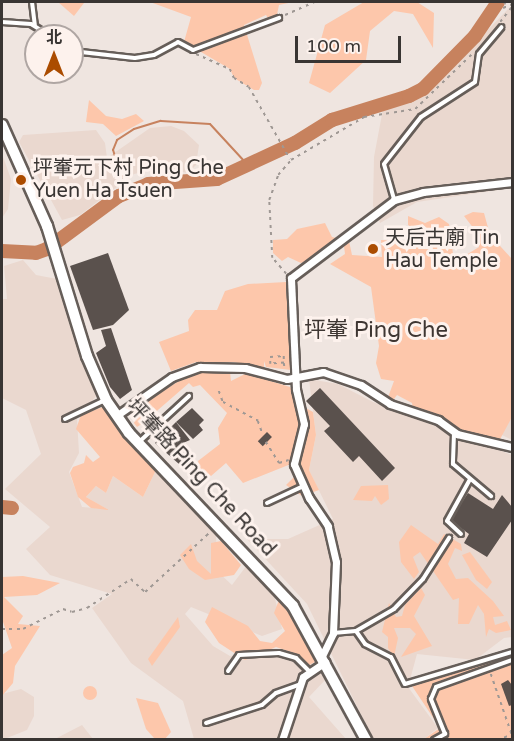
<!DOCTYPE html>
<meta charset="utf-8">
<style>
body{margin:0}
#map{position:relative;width:514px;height:741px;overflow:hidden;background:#efe5e0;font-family:"Varela Round","Noto Sans SC",sans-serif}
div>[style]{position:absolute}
.built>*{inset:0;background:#ead8cf}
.green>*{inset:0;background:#fdc7ab}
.round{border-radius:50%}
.stream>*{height:2px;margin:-1px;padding:0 1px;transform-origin:1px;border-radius:1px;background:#c7825e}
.river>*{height:14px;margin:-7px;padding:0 7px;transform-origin:7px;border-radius:7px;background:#c7825e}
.building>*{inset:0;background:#5a514d;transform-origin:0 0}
.path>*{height:1.5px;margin-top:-0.75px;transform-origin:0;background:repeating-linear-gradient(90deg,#9f9894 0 3px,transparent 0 7.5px)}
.roads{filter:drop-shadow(2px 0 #665e59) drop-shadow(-2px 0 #665e59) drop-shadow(0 2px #665e59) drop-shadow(0 -2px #665e59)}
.lane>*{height:4px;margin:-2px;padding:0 2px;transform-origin:2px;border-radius:2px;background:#fff}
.street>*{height:7px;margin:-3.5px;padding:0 3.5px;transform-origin:3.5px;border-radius:3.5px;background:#fff}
.secondary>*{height:10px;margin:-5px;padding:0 5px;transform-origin:5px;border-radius:5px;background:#fff}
.dots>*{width:16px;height:16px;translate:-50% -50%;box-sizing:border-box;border:3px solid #fdf2ed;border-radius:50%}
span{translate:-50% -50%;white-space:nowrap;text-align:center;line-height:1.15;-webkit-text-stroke:6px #fdf2ed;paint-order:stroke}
.poi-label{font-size:20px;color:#393533}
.left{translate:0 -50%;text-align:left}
.street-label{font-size:20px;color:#393533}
.quarter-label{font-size:22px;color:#3e3632}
.frame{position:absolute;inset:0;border:3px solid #393533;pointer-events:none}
.north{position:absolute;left:24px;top:24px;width:60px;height:60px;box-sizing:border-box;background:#fdf2ed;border:2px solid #afa6a3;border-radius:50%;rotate:0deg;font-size:16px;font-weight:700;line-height:24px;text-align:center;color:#393533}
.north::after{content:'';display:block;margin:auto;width:21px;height:27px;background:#ab4c00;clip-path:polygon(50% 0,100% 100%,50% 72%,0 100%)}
.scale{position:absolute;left:295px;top:36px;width:106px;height:27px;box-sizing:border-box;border:3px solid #393533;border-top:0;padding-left:8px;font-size:18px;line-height:21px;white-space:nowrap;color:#393533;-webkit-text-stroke:4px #fdf2ed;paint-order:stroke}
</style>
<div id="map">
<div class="built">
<div style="clip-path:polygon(512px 5px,512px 188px,417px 202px,380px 223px,373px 206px,374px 157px,383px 109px,423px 97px)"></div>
<div style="clip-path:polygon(171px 126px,184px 131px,199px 145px,196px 165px,188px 173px,161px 168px,134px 174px,80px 215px,62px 220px,19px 142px,23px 135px,96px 130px,105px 143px,107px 158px,150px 128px)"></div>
<div style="clip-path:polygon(2px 154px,11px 179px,8px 209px,2px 218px)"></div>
<div style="clip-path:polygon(23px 260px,36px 275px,57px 279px,97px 395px,77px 419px,79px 453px,69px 472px,82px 507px,107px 509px,86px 497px,96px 486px,106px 493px,113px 476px,143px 497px,156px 470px,216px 535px,217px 571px,232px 585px,247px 565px,274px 594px,282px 629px,262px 636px,191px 607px,185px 614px,213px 646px,230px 656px,270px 651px,313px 665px,326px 679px,309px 697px,346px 739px,194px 739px,183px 701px,131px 663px,92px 608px,112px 594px,50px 575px,26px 549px,50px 527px,5px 489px,41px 454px,26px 410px,2px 398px,2px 299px,7px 299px,4px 266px)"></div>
<div style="clip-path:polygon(309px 379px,338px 384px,373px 402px,512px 455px,512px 637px,504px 638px,475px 660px,417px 654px,408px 687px,438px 728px,424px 739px,373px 739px,307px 604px,247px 539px,288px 539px,333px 519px,309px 470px,316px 435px)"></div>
<div style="clip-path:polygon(512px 417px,512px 440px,500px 434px)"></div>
<div style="clip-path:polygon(21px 689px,34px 697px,34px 716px,27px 730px,2px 740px,2px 694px)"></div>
<div style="clip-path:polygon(82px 725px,93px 739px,55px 739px)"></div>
</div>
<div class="green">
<div style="clip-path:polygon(58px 2px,84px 2px,84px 3px,74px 16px)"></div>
<div style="clip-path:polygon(150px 2px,293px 2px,279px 5px,276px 19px,270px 21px,266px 15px,244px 25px,262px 83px,259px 90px,254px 90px,234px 78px,230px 69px,184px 42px,191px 17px)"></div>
<div style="clip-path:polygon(364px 2px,417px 2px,434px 13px,433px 48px,413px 14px,394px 11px,370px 31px,366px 60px,330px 93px,309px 83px,325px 25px)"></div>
<div style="clip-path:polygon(89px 100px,106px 116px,122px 119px,136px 114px,144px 121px,116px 136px,103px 124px,86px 122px)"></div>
<div style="clip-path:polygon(473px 212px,484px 213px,490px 235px,512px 259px,512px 417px,498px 443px,464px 436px,413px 410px,412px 403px,397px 395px,391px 403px,387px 400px,394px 381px,381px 379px,376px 363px,379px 346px,371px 287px,330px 264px,345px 254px,344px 246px,301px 263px,288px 257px,282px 261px,273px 253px,273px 240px,287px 239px,297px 229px,325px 223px,332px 237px,349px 241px,352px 255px,382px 257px,381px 240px,419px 242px,425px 235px,408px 225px,408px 216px,425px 223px,439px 217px,449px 224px,453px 254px,466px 255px,479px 247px,478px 234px,464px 216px)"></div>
<div style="clip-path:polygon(286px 282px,291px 370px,266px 367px,264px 361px,264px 368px,233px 362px,196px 362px,171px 371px,159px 342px,189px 331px,188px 320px,195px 310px,217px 310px,225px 291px,248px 284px)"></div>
<div style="clip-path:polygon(253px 370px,267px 380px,290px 387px,304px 407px,313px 412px,316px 435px,309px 470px,319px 490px,302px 496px,286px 485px,300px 471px,301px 460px,243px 483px,226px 463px,211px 476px,200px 471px,198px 461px,220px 444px,218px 428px,227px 413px,200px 385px,193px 387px,189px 383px,143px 423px,137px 427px,134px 423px,139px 406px,195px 371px,230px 372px,231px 381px)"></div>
<div style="clip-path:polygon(103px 407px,156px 470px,143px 497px,113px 476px,106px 493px,96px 486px,86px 497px,109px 510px,91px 508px,78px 497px,70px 473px,73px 467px,84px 463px,86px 455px,93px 462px,100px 457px,76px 429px,81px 415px)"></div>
<div style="clip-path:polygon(388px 485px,389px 499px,381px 505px,375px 496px,372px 501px,353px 500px,361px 486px)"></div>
<div style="clip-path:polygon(411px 525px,438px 544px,444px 534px,461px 544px,462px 551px,455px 548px,448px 564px,456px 579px,468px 578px,493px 601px,504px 616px,493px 617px,495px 625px,507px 621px,511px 630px,496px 633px,489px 629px,486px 637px,484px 614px,478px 605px,469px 624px,458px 624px,459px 598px,453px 600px,420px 552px,413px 557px,419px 572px,414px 579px,401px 562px,399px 542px)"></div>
<div style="clip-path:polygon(221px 541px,241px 565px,234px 575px,205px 580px,189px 569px,180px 555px,191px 544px,197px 561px,211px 574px,211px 543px)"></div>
<div style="clip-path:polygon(470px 552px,492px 582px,487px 589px,476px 580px,462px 555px)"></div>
<div style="clip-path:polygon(23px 576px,60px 583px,37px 595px,4px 597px,23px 616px,18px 624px,40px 626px,15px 666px,13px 683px,2px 696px,2px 655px,12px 648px,2px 619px,2px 577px)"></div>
<div style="clip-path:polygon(421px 588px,425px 595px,414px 616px,432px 646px,401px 657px,416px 634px,410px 628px,394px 628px,398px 638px,394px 657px,388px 648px,388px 637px,382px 632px,389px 603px,396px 617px,402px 616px,405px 605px)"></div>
<div style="clip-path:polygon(279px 600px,308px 636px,315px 662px,301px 669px,294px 653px,276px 647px,245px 660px,219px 643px,205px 622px,212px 607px,248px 626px,260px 641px,272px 643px,285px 631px,274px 613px)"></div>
<div style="clip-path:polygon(178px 617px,180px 627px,152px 666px,148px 659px)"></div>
<div style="clip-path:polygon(512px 654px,512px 739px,424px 739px,440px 728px,412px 686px)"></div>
<div class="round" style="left:83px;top:686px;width:14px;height:14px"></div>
<div style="clip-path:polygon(136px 698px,158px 703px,171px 732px,165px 739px,154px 738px,146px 729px)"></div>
</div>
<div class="stream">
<div style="left:132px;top:190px;width:27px;rotate:-121deg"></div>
<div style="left:118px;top:167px;width:18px;rotate:-106deg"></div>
<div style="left:113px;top:150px;width:11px;rotate:-68deg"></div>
<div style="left:117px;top:140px;width:20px;rotate:-33deg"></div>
<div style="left:134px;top:129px;width:28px;rotate:-17deg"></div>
<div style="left:161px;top:121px;width:49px;rotate:3.5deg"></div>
<div style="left:210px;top:124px;width:53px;rotate:47.3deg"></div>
</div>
<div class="river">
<div style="left:2px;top:251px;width:34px;rotate:3deg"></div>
<div style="left:36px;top:253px;width:12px;rotate:-20deg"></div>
<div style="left:47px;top:249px;width:89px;rotate:-36.4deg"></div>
<div style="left:119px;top:196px;width:31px;rotate:-22deg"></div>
<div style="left:148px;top:184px;width:69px;rotate:-4.1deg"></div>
<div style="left:217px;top:179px;width:86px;rotate:-24.8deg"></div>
<div style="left:295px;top:143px;width:44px;rotate:-31.9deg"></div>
<div style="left:332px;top:120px;width:81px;rotate:-17.3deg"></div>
<div style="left:409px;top:96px;width:16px;rotate:-27deg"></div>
<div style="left:423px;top:89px;width:74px;rotate:-45.5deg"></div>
<div style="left:475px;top:36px;width:41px;rotate:-55.9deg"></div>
<div style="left:2px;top:507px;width:10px;rotate:6deg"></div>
</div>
<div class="building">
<div style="clip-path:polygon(108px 253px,129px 310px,113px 325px,93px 330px,70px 266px)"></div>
<div style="clip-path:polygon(111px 328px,132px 390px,120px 399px,110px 387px,96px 353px,106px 346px,101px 330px)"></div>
<div style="clip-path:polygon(320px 388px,395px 468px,382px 481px,359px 456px,353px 462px,324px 431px,330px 426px,306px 401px)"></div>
<div style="clip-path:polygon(192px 408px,204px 420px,199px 425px,203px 430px,193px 439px,176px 422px)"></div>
<div style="clip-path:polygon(176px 422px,190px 440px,183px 443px,188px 456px,179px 464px,155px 443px)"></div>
<div style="left:267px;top:432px;width:7px;height:13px;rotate:45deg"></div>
<div style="clip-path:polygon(468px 493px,493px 509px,502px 495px,512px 507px,512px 520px,487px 557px,464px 543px,469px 534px,450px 520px)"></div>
<div style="clip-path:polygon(508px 680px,512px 685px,512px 705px,509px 706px,501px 684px)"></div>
</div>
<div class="path">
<div style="left:506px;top:2px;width:7px;rotate:117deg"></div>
<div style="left:503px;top:8px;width:10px;rotate:-24deg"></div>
<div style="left:285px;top:15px;width:32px;rotate:-24deg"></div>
<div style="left:500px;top:22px;width:18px;rotate:-52deg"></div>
<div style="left:196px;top:54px;width:37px;rotate:24deg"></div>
<div style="left:230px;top:69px;width:10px;rotate:66deg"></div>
<div style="left:234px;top:78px;width:17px;rotate:31deg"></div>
<div style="left:249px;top:87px;width:83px;rotate:60.3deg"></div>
<div style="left:114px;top:170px;width:8px;rotate:-40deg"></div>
<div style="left:286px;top:274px;width:21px;rotate:-131deg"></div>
<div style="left:272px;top:258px;width:58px;rotate:-93deg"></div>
<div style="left:269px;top:200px;width:27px;rotate:-70deg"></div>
<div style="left:278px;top:175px;width:20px;rotate:-49deg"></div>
<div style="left:291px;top:160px;width:85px;rotate:-30.5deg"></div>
<div style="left:364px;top:117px;width:52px;rotate:-8.9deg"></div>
<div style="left:415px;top:109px;width:81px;rotate:-44deg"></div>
<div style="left:284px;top:363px;width:14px;rotate:176deg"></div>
<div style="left:270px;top:364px;width:7px;rotate:-90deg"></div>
<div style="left:270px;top:357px;width:14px;rotate:-4deg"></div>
<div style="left:284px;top:356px;width:7px;rotate:90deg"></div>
<div style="left:284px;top:363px;width:7px;rotate:82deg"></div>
<div style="left:219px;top:391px;width:12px;rotate:70deg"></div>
<div style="left:223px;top:402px;width:40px;rotate:28deg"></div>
<div style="left:258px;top:421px;width:15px;rotate:70deg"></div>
<div style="left:266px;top:442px;width:25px;rotate:58deg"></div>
<div style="left:279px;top:463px;width:10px;rotate:-17deg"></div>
<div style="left:2px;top:629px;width:21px"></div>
<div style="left:23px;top:629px;width:45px;rotate:-26.6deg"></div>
<div style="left:63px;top:609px;width:9px;rotate:18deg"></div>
<div style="left:72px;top:612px;width:16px;rotate:-15deg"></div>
<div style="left:87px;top:608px;width:53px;rotate:-33.4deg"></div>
<div style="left:131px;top:579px;width:19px;rotate:43deg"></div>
<div style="left:145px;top:592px;width:90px;rotate:-42.7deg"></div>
<div style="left:491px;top:674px;width:65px;rotate:71deg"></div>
<div style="left:497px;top:740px;width:15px;rotate:-20deg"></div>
</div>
<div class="roads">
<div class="lane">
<div style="left:32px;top:2px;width:23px;rotate:83deg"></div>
<div style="left:2px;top:22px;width:29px;rotate:4deg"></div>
<div style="left:31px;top:24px;width:22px;rotate:32deg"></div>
<div style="left:72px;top:51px;width:63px;rotate:6.3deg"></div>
<div style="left:135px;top:58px;width:19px;rotate:-9deg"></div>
<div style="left:154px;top:55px;width:27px;rotate:-28deg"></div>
<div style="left:178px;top:42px;width:17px;rotate:28deg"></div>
<div style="left:193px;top:50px;width:92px;rotate:-20.4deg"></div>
<div style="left:394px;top:199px;width:36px;rotate:-106deg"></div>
<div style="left:384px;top:164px;width:60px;rotate:-51.8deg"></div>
<div style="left:421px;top:117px;width:64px;rotate:-32.9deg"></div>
<div style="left:475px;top:82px;width:28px;rotate:-82deg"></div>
<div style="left:479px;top:54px;width:35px;rotate:-50deg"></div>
<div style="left:65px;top:419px;width:44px;rotate:-25.4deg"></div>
<div style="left:454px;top:433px;width:31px;rotate:92deg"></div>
<div style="left:453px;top:464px;width:50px;rotate:40.1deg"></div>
<div style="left:139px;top:442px;width:68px;rotate:-42.6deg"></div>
<div style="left:267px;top:503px;width:40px;rotate:-25deg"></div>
<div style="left:461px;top:534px;width:19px;rotate:-137deg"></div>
<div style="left:447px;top:521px;width:46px;rotate:-61.2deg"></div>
<div style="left:356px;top:631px;width:16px;rotate:55deg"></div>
<div style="left:365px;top:644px;width:29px;rotate:27deg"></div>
<div style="left:391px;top:657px;width:30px;rotate:63deg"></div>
<div style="left:405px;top:684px;width:112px;rotate:-16.7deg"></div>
<div style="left:333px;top:633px;width:23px;rotate:-5deg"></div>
<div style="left:356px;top:631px;width:44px;rotate:-30.1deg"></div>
<div style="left:394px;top:609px;width:42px;rotate:-46deg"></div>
<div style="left:423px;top:579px;width:49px;rotate:-57.6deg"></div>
<div style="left:228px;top:671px;width:19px;rotate:-55deg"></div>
<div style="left:239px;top:655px;width:40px;rotate:-2.9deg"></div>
<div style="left:279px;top:653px;width:18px;rotate:16deg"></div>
<div style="left:296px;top:658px;width:18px;rotate:45deg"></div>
<div style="left:206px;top:723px;width:59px;rotate:-17.8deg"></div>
<div style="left:262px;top:705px;width:18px;rotate:-41deg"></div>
<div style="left:276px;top:693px;width:27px;rotate:-20deg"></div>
<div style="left:434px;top:740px;width:13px;rotate:-29deg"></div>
<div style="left:445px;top:734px;width:38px;rotate:-112deg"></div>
<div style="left:431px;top:699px;width:13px;rotate:-67deg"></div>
<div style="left:436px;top:687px;width:81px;rotate:-19.6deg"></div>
</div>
<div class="street">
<div style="left:116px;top:416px;width:68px;rotate:-34.9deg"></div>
<div style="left:172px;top:377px;width:30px;rotate:-20deg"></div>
<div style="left:200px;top:367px;width:45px;rotate:1.3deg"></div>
<div style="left:245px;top:368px;width:43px;rotate:14.7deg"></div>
<div style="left:287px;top:379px;width:37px;rotate:-11deg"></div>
<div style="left:323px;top:372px;width:40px;rotate:18.9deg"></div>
<div style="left:361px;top:385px;width:35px;rotate:33deg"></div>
<div style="left:390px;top:404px;width:51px;rotate:18.4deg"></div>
<div style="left:438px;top:420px;width:24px;rotate:36deg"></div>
<div style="left:457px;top:434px;width:57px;rotate:13.3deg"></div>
<div style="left:322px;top:656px;width:25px;rotate:-64deg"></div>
<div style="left:333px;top:633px;width:71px;rotate:-87.6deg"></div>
<div style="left:336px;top:562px;width:37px;rotate:-103deg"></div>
<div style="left:328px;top:526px;width:34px;rotate:-124deg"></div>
<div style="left:309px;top:498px;width:37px;rotate:-114deg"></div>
<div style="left:294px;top:464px;width:41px;rotate:-76deg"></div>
<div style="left:304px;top:424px;width:36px;rotate:-103deg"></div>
<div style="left:296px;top:389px;width:111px;rotate:-92.6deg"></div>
<div style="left:291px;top:278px;width:129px;rotate:-37.1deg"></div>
<div style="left:394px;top:200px;width:30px;rotate:-15deg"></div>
<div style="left:423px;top:192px;width:90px;rotate:-6.4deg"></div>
<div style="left:282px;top:740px;width:66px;rotate:-71.6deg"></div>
<div style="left:303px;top:677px;width:27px;rotate:-34deg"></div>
</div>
<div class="secondary">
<div style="left:2px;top:125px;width:111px;rotate:66deg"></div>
<div style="left:47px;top:226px;width:136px;rotate:72.9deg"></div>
<div style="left:87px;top:356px;width:48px;rotate:66.6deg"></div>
<div style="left:106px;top:400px;width:40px;rotate:55.1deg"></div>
<div style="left:129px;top:433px;width:238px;rotate:46.5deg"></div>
<div style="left:293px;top:606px;width:153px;rotate:61.4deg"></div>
</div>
</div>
<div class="dots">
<div style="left:21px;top:180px;background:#ab4c00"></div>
<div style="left:373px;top:249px;background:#ab4c00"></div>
</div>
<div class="poi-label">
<span class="left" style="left:33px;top:180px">坪輋元下村 Ping Che<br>Yuen Ha Tsuen</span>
<span class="left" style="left:385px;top:250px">天后古廟 Tin<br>Hau Temple</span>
</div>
<div class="street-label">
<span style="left:201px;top:478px;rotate:47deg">坪輋路 Ping Che Road</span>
</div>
<div class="quarter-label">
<span style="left:376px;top:331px">坪輋 Ping Che</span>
</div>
<div class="frame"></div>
<div class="north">北</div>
<div class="scale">100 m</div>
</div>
